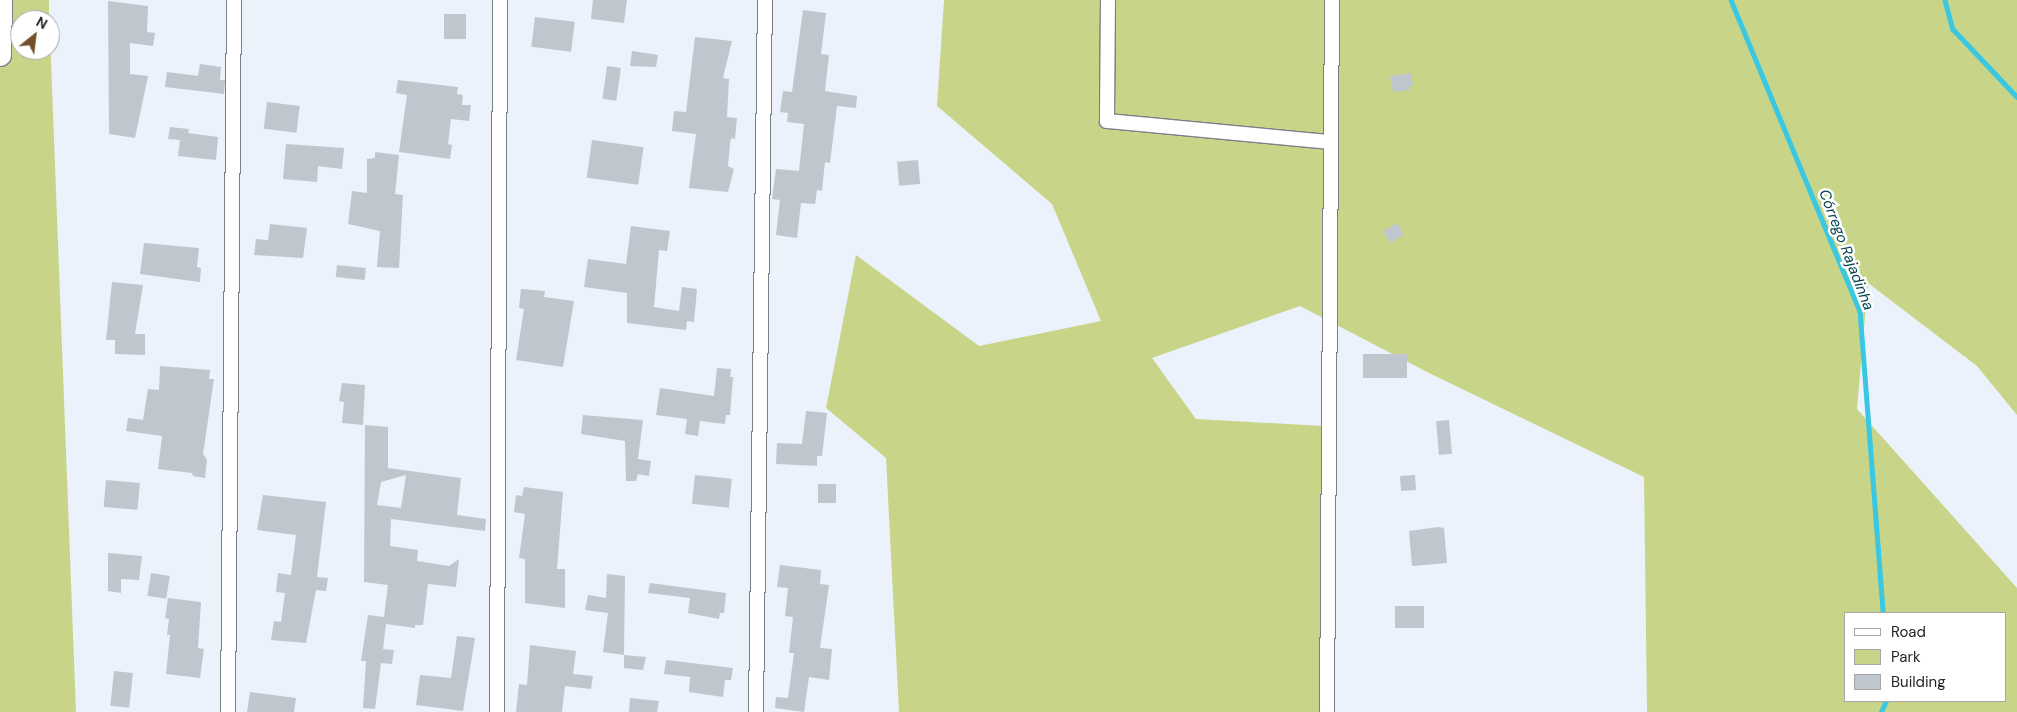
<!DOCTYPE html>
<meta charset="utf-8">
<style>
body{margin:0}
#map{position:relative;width:2017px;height:712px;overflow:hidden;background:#ebf2fb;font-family:"DM Sans",sans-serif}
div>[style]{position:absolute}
.green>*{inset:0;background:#c8d589}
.stream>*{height:4.5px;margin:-2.25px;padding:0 2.25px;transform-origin:2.25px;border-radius:2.25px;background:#3ac7e2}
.building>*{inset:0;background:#bfc6ce;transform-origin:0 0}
.roads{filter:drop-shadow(1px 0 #797f87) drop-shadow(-1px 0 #797f87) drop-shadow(0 1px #797f87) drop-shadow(0 -1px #797f87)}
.street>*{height:14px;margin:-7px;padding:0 7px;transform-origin:7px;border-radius:7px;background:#fff}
.primary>*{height:22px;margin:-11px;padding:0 11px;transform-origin:11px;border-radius:11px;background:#fff}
span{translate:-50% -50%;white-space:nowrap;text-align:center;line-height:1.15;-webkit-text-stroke:5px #fff;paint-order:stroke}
.water-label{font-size:15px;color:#05444f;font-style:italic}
.legend{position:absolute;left:1844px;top:612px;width:162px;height:90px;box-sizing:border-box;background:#fff;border:1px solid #a7a7a9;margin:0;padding:6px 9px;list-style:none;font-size:15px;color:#222427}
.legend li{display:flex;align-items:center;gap:10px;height:25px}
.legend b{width:25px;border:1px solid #a7a7a9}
.north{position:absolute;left:10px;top:10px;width:50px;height:50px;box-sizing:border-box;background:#fff;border:1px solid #a7a7a9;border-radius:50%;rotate:29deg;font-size:14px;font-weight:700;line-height:20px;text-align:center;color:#222427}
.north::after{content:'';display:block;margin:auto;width:18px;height:22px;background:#735029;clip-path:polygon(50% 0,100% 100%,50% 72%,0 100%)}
</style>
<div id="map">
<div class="green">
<div style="clip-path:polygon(0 0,49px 0,49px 20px,20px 20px,20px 50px,50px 50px,50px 35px,76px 712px,0 712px)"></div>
<div style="clip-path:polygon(evenodd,944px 0,2017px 0,2017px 415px,1977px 366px,1868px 283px,1857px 409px,2017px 588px,2017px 712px,1647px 712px,1644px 477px,1427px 372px,1300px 306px,1152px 358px,1196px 419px,1324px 426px,1320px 712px,899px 712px,886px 458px,826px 408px,856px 255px,979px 346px,1101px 321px,1052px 204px,937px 106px,944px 0,1846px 613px,2006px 613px,2006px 701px,1846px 701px,1846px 613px)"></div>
</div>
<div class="stream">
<div style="left:1731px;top:0;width:337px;rotate:67.5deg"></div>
<div style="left:1860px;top:311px;width:303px;rotate:85.6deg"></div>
<div style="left:1945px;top:0;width:30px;rotate:75deg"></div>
<div style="left:1953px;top:29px;width:93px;rotate:46.7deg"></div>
<div style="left:1881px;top:712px;width:12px;rotate:-66deg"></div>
</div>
<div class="building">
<div style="clip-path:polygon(593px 0,627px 0,624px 23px,591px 19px)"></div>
<div style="clip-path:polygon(108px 1px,148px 6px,147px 32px,155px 33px,153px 46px,130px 43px,130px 74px,148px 76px,135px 138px,109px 134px)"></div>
<div style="clip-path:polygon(803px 10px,826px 13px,821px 54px,829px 55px,825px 91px,857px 96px,856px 108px,837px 106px,830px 163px,825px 162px,822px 191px,817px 190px,815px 204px,801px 203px,797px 238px,776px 235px,780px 200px,772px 199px,776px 169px,799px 171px,804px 124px,787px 122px,788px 113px,780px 112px,783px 91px,792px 92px)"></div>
<div style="left:444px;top:14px;width:22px;height:25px"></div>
<div style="left:535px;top:17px;width:40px;height:30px;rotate:7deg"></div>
<div style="clip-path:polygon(695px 37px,732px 41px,723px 78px,729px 79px,727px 117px,737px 118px,735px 139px,731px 138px,730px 145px,728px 166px,734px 169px,728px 192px,689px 188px,696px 134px,672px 131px,674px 111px,686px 112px)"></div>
<div style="clip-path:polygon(632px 51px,658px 55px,656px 67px,630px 66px)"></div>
<div style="clip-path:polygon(200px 64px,221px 67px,220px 80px,225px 80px,224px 94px,165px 87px,167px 72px,198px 76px)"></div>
<div style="left:607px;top:66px;width:14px;height:33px;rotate:8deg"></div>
<div style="clip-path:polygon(1411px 73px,1413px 85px,1410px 86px,1410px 90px,1393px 92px,1390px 76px)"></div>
<div style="clip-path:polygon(398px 80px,458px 87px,457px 94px,463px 95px,462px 105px,471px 105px,469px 121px,451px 119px,448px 144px,452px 145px,450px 159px,399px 152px,407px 95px,396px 93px)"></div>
<div style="left:267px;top:102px;width:33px;height:27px;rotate:7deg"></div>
<div style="clip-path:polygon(170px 127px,189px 129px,188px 133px,218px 137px,216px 160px,178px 156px,180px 140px,168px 139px)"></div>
<div style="left:592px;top:140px;width:52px;height:38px;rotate:8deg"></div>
<div style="clip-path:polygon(286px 144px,344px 148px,342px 169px,318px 166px,317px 182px,283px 179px)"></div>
<div style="clip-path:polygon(375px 152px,399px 155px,395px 194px,403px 195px,399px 268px,377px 267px,380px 231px,348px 224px,352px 191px,367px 193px,367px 159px,375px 158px)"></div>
<div style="left:918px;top:160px;width:24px;height:21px;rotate:85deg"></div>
<div style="left:1397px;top:223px;width:14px;height:16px;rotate:60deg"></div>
<div style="clip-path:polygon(270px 224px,307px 228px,303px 258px,254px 255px,256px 239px,268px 240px)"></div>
<div style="clip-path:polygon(631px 226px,670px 231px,667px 251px,659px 250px,654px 307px,679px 311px,682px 287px,697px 289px,694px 322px,687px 321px,686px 330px,627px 323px,627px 293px,584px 287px,588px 259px,626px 264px)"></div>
<div style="clip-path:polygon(144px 243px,199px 248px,197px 267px,201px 268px,200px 282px,140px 274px)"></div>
<div style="left:337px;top:265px;width:29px;height:12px;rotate:6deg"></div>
<div style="clip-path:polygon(112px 282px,143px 285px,135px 334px,145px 334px,145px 355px,115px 354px,115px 340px,106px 340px)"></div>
<div style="clip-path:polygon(521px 289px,545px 291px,544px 297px,574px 301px,563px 367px,516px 360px,524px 309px,519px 308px)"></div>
<div style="left:1407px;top:354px;width:24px;height:44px;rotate:90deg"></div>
<div style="clip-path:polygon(160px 366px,210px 370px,209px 379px,214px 379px,203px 454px,207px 460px,205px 478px,193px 476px,192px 473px,158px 469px,162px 436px,126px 431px,128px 418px,143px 420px,148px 389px,159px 390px)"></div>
<div style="clip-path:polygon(717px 368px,731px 369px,730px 377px,733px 377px,730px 415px,726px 415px,725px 424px,700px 421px,698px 436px,685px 434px,687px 419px,656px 415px,660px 388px,714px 396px)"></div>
<div style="clip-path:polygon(342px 383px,365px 385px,363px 425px,342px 423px,344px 402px,339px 401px)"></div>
<div style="clip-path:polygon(806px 411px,827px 413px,822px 456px,817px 456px,817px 466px,776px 464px,777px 443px,802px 444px)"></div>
<div style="clip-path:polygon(583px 415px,643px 420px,638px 459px,651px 461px,649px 476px,638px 474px,636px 481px,626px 481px,625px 441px,581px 434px)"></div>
<div style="left:1449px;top:420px;width:34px;height:13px;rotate:85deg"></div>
<div style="clip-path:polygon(evenodd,365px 425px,388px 427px,388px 468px,461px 478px,457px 515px,486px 519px,485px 531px,391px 519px,390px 546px,418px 550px,417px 561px,449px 566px,459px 559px,456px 587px,428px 584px,423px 625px,415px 625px,415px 628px,386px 624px,383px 649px,394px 650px,392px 664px,381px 663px,375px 709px,363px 708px,366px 661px,361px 661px,368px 615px,384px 617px,388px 585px,364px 582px,365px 425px,406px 475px,401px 508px,377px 505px,381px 482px,406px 475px)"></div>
<div style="left:695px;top:475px;width:37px;height:29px;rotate:6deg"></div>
<div style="left:1415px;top:475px;width:15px;height:15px;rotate:86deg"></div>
<div style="left:106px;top:480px;width:34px;height:27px;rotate:5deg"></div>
<div style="left:818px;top:484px;width:18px;height:19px"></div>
<div style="clip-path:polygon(524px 487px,563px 492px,557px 569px,565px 569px,565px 608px,525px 603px,525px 559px,519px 558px,525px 514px,514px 512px,516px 495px,522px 496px)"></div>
<div style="clip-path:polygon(263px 495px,326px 502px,317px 577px,328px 578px,326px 591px,316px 590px,306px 643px,271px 640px,274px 621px,281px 622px,285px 593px,276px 592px,278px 573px,291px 575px,296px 535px,257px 530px)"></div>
<div style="clip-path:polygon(1438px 527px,1444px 528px,1447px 563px,1412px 566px,1409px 531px)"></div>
<div style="clip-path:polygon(108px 553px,142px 556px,139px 580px,121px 579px,121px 593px,108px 591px)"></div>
<div style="clip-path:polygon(780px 565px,821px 570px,820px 584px,829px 585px,820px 648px,832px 649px,829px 680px,809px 677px,804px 712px,775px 708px,776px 697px,788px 698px,794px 653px,789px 653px,793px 617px,785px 616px,788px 588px,777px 587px)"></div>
<div style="left:151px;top:573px;width:19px;height:23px;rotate:9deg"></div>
<div style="clip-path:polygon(607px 574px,625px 576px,624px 655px,603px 652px,608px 613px,585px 610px,588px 595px,606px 598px)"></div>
<div style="clip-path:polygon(650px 583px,726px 593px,724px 613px,720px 613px,719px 619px,688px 613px,690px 598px,648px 593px)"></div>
<div style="clip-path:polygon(168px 598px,201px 602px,198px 648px,204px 649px,200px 678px,166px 674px,170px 635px,167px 635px,169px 619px,165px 618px)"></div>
<div style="left:1395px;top:606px;width:29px;height:22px"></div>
<div style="clip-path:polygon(457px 636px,475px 638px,463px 711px,416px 705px,420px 675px,451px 678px)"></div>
<div style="clip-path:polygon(530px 645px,576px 651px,573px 674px,593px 676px,591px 689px,565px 686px,562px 712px,516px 712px,519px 684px,527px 685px)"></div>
<div style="clip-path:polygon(624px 655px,646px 657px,643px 670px,624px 668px)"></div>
<div style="clip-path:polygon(666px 660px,733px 668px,731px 680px,725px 680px,723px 697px,689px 692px,690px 677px,664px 674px)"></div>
<div style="left:114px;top:671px;width:19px;height:35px;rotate:6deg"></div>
<div style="clip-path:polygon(250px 692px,296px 698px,294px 712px,247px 712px)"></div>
<div style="clip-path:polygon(630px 698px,659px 701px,657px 712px,629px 712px)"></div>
</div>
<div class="roads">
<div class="street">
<div style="left:1108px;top:0;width:121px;rotate:90.5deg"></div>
<div style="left:1107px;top:121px;width:223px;rotate:5.4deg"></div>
<div style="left:228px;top:712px;width:712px;rotate:-89.52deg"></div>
<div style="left:497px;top:712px;width:712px;rotate:-89.76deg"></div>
<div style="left:756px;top:712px;width:712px;rotate:-89.28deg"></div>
<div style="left:1327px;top:712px;width:712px;rotate:-89.6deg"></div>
</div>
<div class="primary">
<div style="left:0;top:55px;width:55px;rotate:-89deg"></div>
</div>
</div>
<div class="water-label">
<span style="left:1846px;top:250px;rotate:69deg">Córrego Rajadinha</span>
</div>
<ul class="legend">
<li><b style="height:6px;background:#fff"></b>Road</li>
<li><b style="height:14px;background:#c8d589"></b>Park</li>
<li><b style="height:14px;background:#bfc6ce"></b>Building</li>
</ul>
<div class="north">N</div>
</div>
